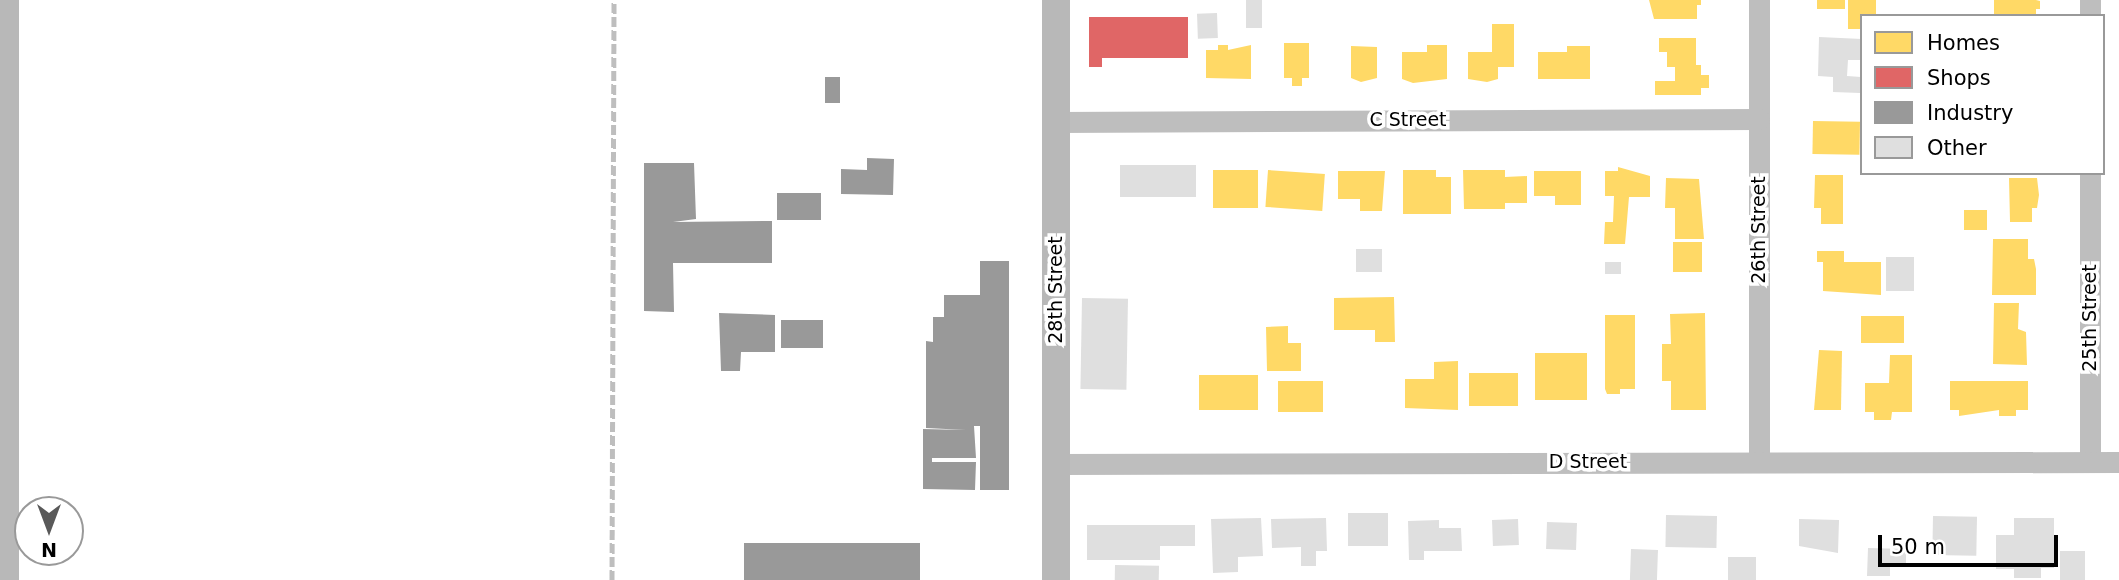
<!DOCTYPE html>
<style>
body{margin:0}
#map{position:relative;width:2119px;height:580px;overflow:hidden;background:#fff;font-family:"DejaVu Sans",sans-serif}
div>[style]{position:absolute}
.homes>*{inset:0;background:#ffd966;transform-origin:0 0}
.shops>*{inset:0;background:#e06666}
.industry>*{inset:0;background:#999;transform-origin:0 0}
.building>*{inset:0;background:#dfdfdf;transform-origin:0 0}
.street>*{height:21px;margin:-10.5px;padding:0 10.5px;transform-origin:10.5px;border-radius:10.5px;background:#bebebe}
.secondary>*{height:28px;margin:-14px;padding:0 14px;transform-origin:14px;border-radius:14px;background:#b8b8b8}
.rail>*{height:5px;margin-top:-2.5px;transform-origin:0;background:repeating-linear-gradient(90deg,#bebebe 0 10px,transparent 0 13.5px)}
span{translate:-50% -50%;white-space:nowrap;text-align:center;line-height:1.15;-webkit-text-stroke:7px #fff;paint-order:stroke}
.street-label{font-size:19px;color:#000}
.legend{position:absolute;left:1860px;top:14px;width:245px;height:161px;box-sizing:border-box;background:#fff;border:2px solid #999;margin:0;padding:9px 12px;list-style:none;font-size:21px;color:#000}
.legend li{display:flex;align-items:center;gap:14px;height:35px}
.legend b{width:35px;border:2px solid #999}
.north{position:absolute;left:14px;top:496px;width:70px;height:70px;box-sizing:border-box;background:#fff;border:2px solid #999;border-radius:50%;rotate:180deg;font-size:19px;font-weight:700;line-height:28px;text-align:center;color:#000}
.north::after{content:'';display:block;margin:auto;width:24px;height:32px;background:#595959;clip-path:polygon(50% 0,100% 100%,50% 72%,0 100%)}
.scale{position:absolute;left:1878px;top:535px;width:180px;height:32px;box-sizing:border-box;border:4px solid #000;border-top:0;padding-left:9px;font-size:21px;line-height:24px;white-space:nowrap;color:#000;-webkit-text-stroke:5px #fff;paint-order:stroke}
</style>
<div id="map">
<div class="homes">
<div style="clip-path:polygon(1649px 0,1701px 0,1701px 5px,1697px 5px,1697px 19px,1654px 19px)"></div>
<div style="left:1817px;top:0;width:28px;height:9px"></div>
<div style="clip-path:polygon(1848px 0,1876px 0,1876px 16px,1862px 16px,1862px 29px,1848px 29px)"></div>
<div style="clip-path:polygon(1994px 0,2036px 0,2040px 1px,2040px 9px,2036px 9px,2036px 16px,1994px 16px)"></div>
<div style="clip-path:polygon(1492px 24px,1514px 24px,1514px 67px,1498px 67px,1498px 79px,1487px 82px,1468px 79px,1468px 52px,1492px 52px)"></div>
<div style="clip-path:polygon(1659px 38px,1696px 38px,1696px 65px,1701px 65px,1701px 75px,1709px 75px,1709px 88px,1701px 88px,1701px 95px,1655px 95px,1655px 81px,1675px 81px,1675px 67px,1667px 67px,1667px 52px,1659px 52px)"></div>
<div style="clip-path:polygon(1284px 43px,1309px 43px,1309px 78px,1302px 78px,1302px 86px,1292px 86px,1292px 78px,1284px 78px)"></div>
<div style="clip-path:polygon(1218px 45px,1228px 45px,1228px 50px,1251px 45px,1251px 79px,1206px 78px,1206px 50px,1218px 50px)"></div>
<div style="clip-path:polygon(1427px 45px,1447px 45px,1447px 79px,1413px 83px,1402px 79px,1402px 52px,1427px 52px)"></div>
<div style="clip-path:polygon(1351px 46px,1377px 47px,1377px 78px,1361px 82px,1351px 78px)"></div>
<div style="clip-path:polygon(1567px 46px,1590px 46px,1590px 79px,1538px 79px,1538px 52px,1567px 52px)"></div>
<div style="left:1813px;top:121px;width:47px;height:33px;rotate:1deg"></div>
<div style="clip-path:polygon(1618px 167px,1650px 176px,1650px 197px,1629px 197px,1625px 244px,1604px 244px,1605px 222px,1613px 222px,1614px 196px,1605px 196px,1605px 171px,1618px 171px)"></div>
<div style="left:1213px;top:170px;width:45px;height:38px"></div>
<div style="left:1268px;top:170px;width:57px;height:37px;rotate:4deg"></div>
<div style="clip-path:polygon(1403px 170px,1436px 170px,1436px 177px,1451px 177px,1451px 214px,1403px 214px)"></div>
<div style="clip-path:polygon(1463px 170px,1505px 170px,1505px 177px,1527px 176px,1527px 203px,1505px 203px,1505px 209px,1464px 209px)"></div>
<div style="clip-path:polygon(1338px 171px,1385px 171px,1382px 211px,1360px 211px,1360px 199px,1338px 199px)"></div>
<div style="clip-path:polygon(1534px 171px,1581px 171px,1581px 205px,1555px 205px,1555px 196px,1534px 196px)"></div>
<div style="clip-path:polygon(1815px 175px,1843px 175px,1843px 224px,1821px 224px,1821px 208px,1814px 208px)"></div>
<div style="clip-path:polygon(1666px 178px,1699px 179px,1704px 239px,1675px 239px,1675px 208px,1665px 208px)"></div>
<div style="clip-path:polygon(2009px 178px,2037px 178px,2039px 195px,2037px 208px,2032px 208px,2032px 222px,2010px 222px)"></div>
<div style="left:1964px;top:210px;width:23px;height:20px"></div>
<div style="clip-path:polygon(1993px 239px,2028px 239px,2028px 259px,2034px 259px,2036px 269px,2036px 295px,1992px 295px)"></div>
<div style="left:1673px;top:242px;width:29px;height:30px"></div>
<div style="clip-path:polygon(1817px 251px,1844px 251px,1844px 262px,1881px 262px,1881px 295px,1823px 291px,1823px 262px,1817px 262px)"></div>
<div style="clip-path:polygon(1394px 297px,1395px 342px,1375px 342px,1375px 330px,1334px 330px,1334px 298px)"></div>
<div style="clip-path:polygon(1994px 303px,2019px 303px,2018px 329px,2026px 332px,2027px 365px,1993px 364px)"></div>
<div style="clip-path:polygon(1705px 313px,1706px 410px,1671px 410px,1671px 381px,1662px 381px,1662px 344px,1671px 344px,1670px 314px)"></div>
<div style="clip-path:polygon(1605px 315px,1635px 315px,1635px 389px,1620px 389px,1620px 394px,1607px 394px,1605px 389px)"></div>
<div style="left:1861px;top:316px;width:43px;height:27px"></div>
<div style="clip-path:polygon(1288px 326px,1288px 343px,1301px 343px,1301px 371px,1267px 371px,1266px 327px)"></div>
<div style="clip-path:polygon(1819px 350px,1842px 351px,1841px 410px,1814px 410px)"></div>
<div style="left:1535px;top:353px;width:52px;height:47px"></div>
<div style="clip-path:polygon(1890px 355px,1912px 355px,1912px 412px,1892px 412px,1891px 420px,1874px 420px,1874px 412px,1865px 412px,1865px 383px,1889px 383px)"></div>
<div style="clip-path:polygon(1458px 361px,1458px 410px,1405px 408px,1405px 379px,1434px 379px,1434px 362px)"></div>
<div style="left:1469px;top:373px;width:49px;height:33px"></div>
<div style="left:1258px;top:375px;width:35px;height:59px;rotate:90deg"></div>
<div style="left:1278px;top:381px;width:45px;height:31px"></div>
<div style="clip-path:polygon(1950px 381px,2028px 381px,2028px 410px,2016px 410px,2016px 416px,1999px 416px,1999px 410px,1959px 416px,1959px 410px,1950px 410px)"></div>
</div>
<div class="shops">
<div style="clip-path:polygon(1089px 17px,1188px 17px,1188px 58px,1102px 58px,1102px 67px,1089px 67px)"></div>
</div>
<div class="industry">
<div style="left:825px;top:77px;width:15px;height:26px"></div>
<div style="clip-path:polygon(867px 158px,894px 159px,893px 195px,841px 194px,841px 169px,867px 170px)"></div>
<div style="clip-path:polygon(644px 163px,694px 163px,696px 219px,673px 222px,772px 221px,772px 263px,673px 263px,674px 312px,644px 311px)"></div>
<div style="left:777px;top:193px;width:44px;height:27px"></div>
<div style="clip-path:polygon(980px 261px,1009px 261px,1009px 490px,980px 490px,980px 426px,974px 426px,976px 458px,932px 458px,932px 462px,976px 462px,975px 490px,923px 489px,923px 429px,966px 430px,926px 428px,926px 341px,933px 342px,933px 317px,944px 317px,944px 295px,980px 295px)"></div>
<div style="clip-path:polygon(719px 313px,775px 315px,775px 352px,741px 352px,740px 371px,721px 371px)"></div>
<div style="left:781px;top:320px;width:42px;height:28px"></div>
<div style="left:920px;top:543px;width:37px;height:176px;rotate:90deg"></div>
</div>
<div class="building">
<div style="left:1246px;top:0;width:16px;height:28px"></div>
<div style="left:1217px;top:13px;width:25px;height:20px;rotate:88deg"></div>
<div style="clip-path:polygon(1819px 37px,1862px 39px,1862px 60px,1848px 60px,1847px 76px,1861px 77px,1860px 93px,1833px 92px,1833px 77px,1818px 76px)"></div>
<div style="left:1120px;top:165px;width:76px;height:32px"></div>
<div style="left:1356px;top:249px;width:26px;height:23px"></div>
<div style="left:1886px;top:257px;width:28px;height:34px"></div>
<div style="left:1605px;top:262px;width:16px;height:12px"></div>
<div style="left:1082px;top:298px;width:46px;height:91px;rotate:1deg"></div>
<div style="left:1388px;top:513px;width:33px;height:40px;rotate:90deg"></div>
<div style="left:1666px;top:515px;width:51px;height:32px;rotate:1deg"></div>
<div style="left:1933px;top:516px;width:44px;height:39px;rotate:1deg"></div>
<div style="clip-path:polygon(1261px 518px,1263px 556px,1238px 557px,1238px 572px,1213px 573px,1211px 519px)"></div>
<div style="clip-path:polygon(1326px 518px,1327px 551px,1316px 551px,1316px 566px,1301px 566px,1301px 547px,1272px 548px,1271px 519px)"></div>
<div style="clip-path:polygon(2014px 518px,2054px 518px,2054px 568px,2041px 568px,2041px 578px,2014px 578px,2014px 569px,1996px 569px,1996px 535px,2014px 535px)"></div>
<div style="left:1518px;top:519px;width:26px;height:26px;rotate:88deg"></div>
<div style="clip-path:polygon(1799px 519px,1839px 520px,1838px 553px,1799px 546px)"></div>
<div style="clip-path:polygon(1439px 520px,1439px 528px,1461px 528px,1462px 551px,1424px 551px,1424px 560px,1409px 560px,1408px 521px)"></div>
<div style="left:1547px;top:522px;width:30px;height:27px;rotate:2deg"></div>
<div style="clip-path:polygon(1087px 525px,1195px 525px,1195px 546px,1160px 546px,1160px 560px,1087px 560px)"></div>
<div style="clip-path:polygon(1868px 548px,1906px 549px,1906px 563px,1890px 563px,1890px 576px,1867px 576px)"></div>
<div style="left:1631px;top:549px;width:27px;height:31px;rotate:2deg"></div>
<div style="left:2060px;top:551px;width:25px;height:29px"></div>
<div style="left:1728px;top:557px;width:28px;height:23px"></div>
<div style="left:1115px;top:565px;width:44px;height:15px;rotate:1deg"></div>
</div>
<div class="street">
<div style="left:1759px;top:0;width:461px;rotate:90deg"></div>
<div style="left:2090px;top:16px;width:16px;rotate:-90deg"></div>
<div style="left:1057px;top:122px;width:702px;rotate:-0.24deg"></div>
<div style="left:2090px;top:462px;width:289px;rotate:-90deg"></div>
<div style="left:1056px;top:464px;width:1063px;rotate:-0.11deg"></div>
</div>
<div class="secondary">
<div style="left:5px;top:580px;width:580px;rotate:-90deg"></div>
<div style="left:1056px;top:580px;width:580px;rotate:-90deg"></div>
</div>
<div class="rail">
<div style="left:612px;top:580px;width:580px;rotate:-89.8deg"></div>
</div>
<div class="street-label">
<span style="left:1408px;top:120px">C Street</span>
<span style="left:1759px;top:230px;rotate:-90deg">26th Street</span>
<span style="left:1056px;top:290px;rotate:-90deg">28th Street</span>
<span style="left:2090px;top:318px;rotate:-90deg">25th Street</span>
<span style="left:1588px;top:462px">D Street</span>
</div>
<ul class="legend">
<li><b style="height:19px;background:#ffd966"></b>Homes</li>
<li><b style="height:19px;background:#e06666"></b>Shops</li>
<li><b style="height:19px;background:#999"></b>Industry</li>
<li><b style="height:19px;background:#dfdfdf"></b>Other</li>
</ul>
<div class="north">N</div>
<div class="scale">50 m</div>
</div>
